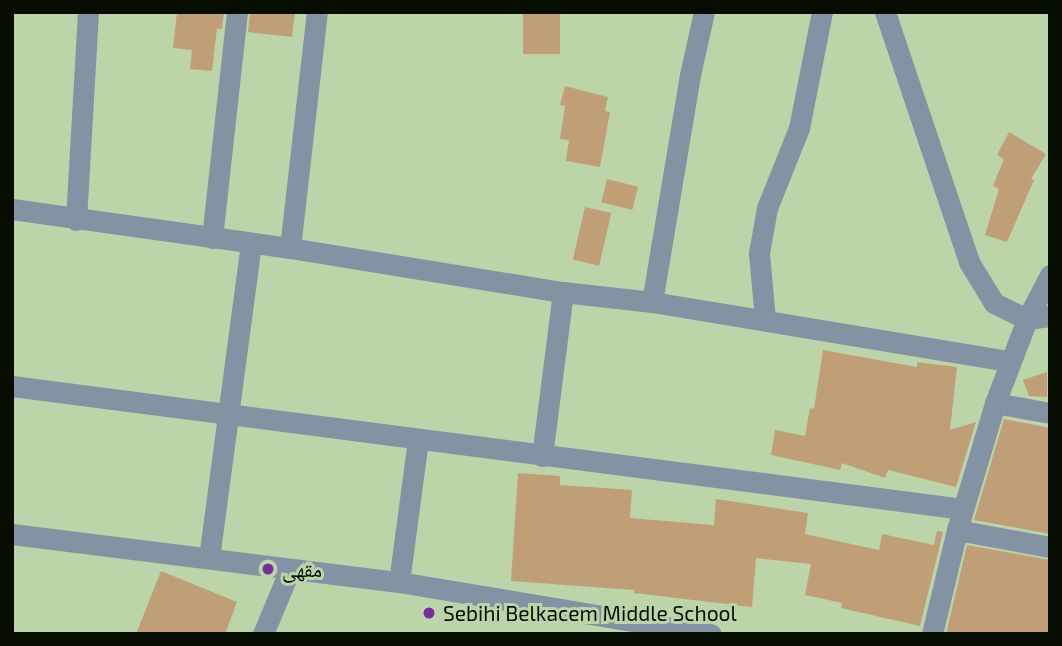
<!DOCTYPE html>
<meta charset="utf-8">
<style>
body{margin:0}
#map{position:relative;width:1062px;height:646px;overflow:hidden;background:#bcd5a8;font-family:"Exo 2","Noto Naskh Arabic",sans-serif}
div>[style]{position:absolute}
.building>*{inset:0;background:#c09f77;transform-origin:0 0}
.minor>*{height:21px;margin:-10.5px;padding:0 10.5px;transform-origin:10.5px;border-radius:10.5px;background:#8493a4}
.dots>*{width:19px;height:19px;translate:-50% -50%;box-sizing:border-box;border:4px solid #bcd5a8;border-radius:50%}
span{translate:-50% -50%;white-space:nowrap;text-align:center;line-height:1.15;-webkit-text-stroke:6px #bcd5a8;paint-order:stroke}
.poi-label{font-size:21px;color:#060e02}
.left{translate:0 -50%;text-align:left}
.frame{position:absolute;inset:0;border:14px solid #060e02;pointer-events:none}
</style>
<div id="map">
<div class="building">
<div style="clip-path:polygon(177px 12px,224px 12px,222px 29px,217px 28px,212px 71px,190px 69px,192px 50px,173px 48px)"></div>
<div style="clip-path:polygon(250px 12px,295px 12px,292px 37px,248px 32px)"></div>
<div style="left:523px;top:12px;width:37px;height:42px"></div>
<div style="clip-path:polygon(565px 86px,608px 97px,605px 111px,610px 112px,600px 167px,566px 161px,569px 140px,560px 139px,565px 106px,560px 105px)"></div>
<div style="clip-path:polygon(1009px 132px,1046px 154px,1031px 179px,1034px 180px,1007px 242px,985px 235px,999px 189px,993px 186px,1004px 159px,997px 155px)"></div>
<div style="left:607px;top:179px;width:32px;height:24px;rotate:14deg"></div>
<div style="left:585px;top:207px;width:27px;height:54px;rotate:13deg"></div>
<div style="clip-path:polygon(823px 350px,917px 367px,917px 362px,957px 367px,950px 430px,976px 422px,956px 487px,888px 470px,885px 478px,842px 463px,840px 470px,771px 455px,775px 430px,805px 436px,810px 408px,814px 409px)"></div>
<div style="clip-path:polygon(1047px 372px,1047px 397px,1029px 396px,1023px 380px)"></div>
<div style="clip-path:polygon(1004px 419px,1050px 428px,1050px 534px,974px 520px)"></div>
<div style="clip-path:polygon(518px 473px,560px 476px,560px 485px,632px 490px,630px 518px,714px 525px,716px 499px,808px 513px,805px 534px,879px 550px,882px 534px,934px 545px,937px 531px,943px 532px,920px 626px,841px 608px,842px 603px,805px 595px,811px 564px,756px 558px,752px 607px,634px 593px,634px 590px,511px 581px)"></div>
<div style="clip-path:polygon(967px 545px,1050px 560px,1050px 634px,946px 634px)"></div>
<div style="clip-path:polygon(161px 571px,237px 602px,225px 634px,136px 634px)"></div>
</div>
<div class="minor">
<div style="left:885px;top:12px;width:264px;rotate:71.4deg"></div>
<div style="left:969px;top:262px;width:48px;rotate:58.6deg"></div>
<div style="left:994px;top:303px;width:37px;rotate:26deg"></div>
<div style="left:1027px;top:319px;width:23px;rotate:-7deg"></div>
<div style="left:12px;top:209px;width:281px;rotate:8deg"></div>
<div style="left:290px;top:248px;width:277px;rotate:9.2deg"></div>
<div style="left:563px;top:292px;width:90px;rotate:6.4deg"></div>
<div style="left:652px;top:302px;width:363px;rotate:9.4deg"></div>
<div style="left:76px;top:220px;width:208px;rotate:-86.7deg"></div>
<div style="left:212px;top:238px;width:227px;rotate:-83.7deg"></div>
<div style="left:290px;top:248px;width:238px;rotate:-83.5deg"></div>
<div style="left:652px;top:302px;width:230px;rotate:-80.5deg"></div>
<div style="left:690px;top:75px;width:65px;rotate:-77.5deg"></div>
<div style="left:765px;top:320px;width:67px;rotate:-95.1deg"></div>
<div style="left:759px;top:253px;width:46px;rotate:-79.9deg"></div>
<div style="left:767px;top:208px;width:86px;rotate:-68.2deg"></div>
<div style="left:799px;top:128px;width:118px;rotate:-78.8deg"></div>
<div style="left:12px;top:386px;width:959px;rotate:7.37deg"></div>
<div style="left:995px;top:403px;width:56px;rotate:10.3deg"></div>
<div style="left:542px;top:456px;width:165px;rotate:-82.7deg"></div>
<div style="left:957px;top:530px;width:95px;rotate:10.4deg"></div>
<div style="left:12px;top:534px;width:390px;rotate:7.1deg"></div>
<div style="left:399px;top:582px;width:316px;rotate:9.5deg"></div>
<div style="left:209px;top:558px;width:317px;rotate:-82.4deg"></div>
<div style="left:399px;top:582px;width:143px;rotate:-82.4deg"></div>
<div style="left:263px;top:634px;width:70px;rotate:-67.4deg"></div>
<div style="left:932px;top:634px;width:107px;rotate:-76.5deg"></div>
<div style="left:957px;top:530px;width:133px;rotate:-73.3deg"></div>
<div style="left:995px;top:403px;width:90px;rotate:-69.1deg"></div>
<div style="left:1027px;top:319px;width:50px;rotate:-62.4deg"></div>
</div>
<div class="dots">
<div style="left:268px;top:569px;background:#782d9f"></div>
<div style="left:429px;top:613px;background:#782d9f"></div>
</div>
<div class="poi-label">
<span class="left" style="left:282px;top:569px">مقهى</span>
<span class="left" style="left:443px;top:613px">Sebihi Belkacem Middle School</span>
</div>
<div class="frame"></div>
</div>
